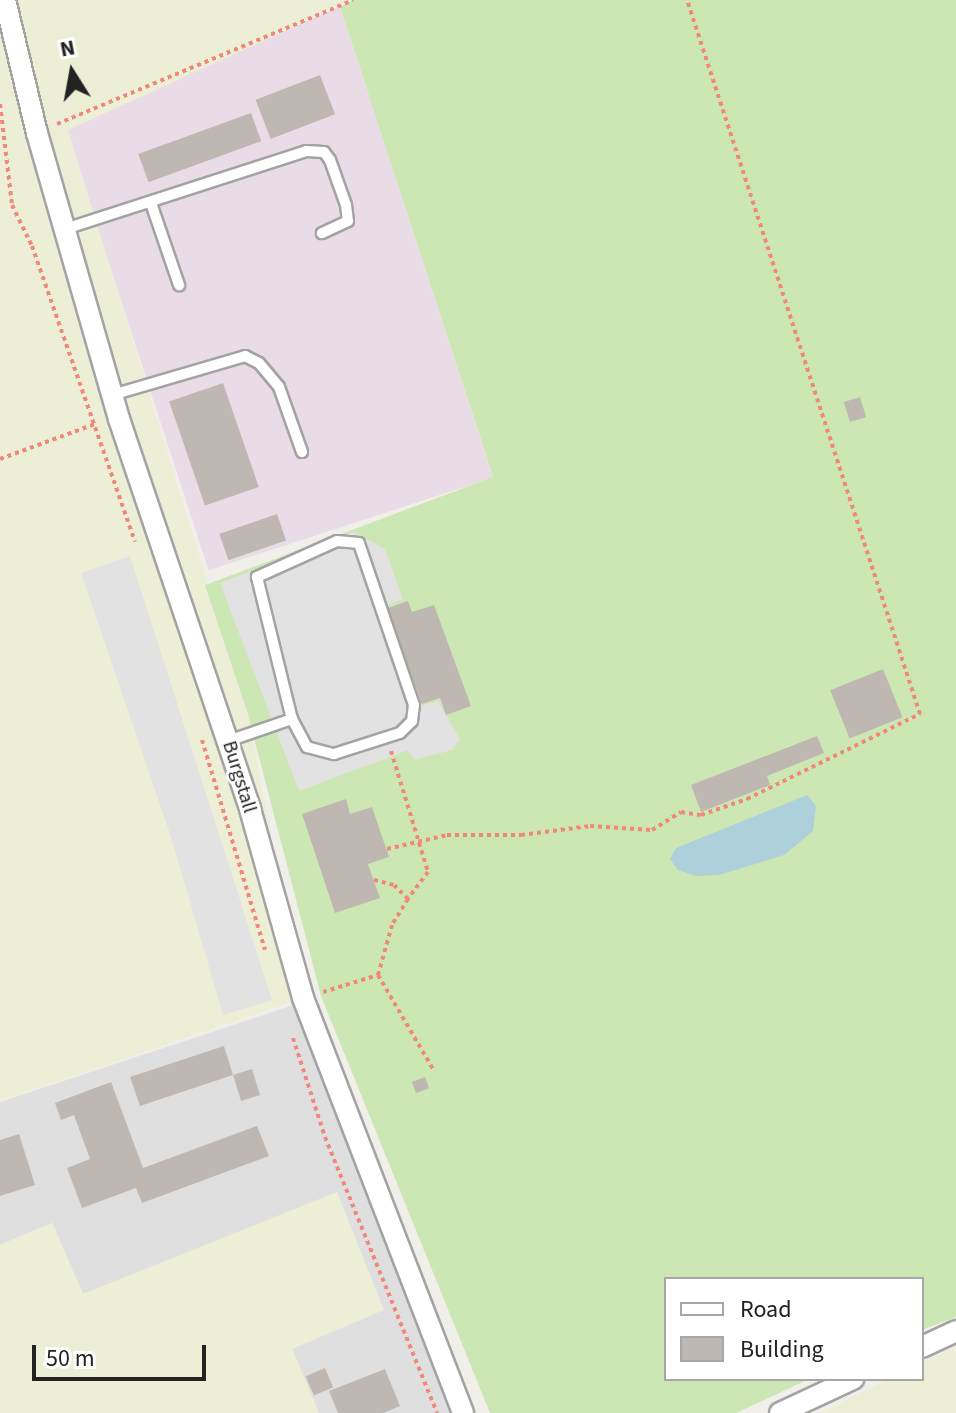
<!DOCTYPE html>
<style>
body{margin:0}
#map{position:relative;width:956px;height:1413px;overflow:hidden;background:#f1efe9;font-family:"Source Sans 3",sans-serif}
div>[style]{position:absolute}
.residential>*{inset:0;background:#e0dfdf}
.industrial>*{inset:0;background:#eadce7;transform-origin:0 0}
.farmland>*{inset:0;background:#eceed6}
.grass>*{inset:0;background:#cce7b3}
.parking>*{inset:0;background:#e2e2e2}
.water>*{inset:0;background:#add0db}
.building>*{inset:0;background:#bfb8b2;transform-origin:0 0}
.path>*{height:4px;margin-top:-2px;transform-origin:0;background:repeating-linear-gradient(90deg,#f1897b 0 4px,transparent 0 8px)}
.roads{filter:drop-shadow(2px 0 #a3a3a3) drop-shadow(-2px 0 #a3a3a3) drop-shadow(0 2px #a3a3a3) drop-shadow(0 -2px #a3a3a3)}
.service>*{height:10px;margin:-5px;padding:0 5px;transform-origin:5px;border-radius:5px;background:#fff}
.minor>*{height:20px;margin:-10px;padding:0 10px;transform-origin:10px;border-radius:10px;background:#fff}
span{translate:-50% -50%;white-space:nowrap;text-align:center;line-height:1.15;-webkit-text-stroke:6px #fff;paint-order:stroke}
.street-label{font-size:20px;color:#222}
.legend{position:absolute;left:664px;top:1277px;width:260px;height:104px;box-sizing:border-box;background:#fff;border:2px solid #a7a7a7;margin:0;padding:10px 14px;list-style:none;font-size:24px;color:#222}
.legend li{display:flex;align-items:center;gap:16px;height:40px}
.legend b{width:40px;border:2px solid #a7a7a7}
.north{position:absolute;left:32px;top:32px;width:80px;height:80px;-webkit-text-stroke:6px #fff;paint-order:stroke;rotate:349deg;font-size:22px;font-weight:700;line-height:32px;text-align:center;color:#222}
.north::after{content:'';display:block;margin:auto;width:28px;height:36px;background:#222;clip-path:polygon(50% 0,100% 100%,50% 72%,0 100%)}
.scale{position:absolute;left:32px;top:1345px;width:174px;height:36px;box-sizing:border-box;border:4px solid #222;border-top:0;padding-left:10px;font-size:24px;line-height:28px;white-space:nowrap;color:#222;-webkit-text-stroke:6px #fff;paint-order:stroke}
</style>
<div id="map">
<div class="residential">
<div style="clip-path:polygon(315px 998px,474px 1413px,319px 1413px,292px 1349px,337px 1193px,83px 1294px,52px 1223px,0 1245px,0 1102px)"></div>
</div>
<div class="industrial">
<div style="left:340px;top:7px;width:495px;height:299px;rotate:72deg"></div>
</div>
<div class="farmland">
<div style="clip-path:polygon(0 0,353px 0,68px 130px,247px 711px,303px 998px,0 1101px)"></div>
<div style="clip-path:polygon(337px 1192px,384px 1310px,292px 1349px,319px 1413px,0 1413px,0 1245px,52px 1223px,83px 1294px)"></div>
<div style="clip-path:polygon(956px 1347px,956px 1413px,820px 1413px,890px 1379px,922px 1379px,922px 1363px)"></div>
</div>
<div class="grass">
<div style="clip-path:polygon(353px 0,956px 0,956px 1317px,922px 1330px,922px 1279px,666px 1279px,666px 1379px,809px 1379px,736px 1413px,490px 1413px,321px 996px,247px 711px,205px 585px,493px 477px,340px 7px)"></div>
</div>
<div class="parking">
<div style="clip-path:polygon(354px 532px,385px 549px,403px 599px,385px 606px,421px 706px,438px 701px,460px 739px,452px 750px,414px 760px,408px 750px,299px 791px,220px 583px)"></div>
<div style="clip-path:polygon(130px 556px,272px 1000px,223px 1015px,171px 837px,81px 573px)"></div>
</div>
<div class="water">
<div style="clip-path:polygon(807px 795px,816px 806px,813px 831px,784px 855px,719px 875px,695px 876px,678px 870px,670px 859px,676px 848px)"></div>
</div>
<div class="building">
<div style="left:320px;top:75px;width:42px;height:69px;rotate:69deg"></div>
<div style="left:251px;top:113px;width:30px;height:120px;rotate:70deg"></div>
<div style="left:223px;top:383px;width:110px;height:57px;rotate:71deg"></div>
<div style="left:860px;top:397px;width:21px;height:17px;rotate:73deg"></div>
<div style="left:277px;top:514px;width:28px;height:61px;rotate:71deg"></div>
<div style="clip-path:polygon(408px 601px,412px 612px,434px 605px,471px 706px,446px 715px,440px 698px,422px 704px,388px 608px)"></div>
<div style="left:883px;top:669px;width:52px;height:57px;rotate:68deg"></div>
<div style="clip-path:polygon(817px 736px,824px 753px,767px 776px,770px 785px,701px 812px,691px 785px)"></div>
<div style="clip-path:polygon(346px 799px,350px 814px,372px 807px,389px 857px,368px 864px,380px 898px,335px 913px,302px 814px)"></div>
<div style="clip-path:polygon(224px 1046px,233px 1075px,252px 1069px,260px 1095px,241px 1101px,233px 1075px,140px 1106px,130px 1077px)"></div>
<div style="left:425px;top:1077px;width:12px;height:14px;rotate:70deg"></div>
<div style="clip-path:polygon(111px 1082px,143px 1168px,257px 1126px,269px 1156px,142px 1203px,136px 1188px,82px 1208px,67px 1168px,90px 1159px,74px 1115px,61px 1120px,55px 1103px)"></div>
<div style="clip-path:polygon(19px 1134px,35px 1185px,0 1196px,0 1140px)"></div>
<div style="left:325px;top:1368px;width:21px;height:21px;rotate:67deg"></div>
<div style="clip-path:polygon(385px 1369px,400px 1406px,383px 1413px,338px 1413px,329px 1391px)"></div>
</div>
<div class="path">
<div style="left:0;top:104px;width:102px;rotate:83.2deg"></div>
<div style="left:12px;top:205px;width:46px;rotate:64deg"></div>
<div style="left:32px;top:246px;width:313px;rotate:70.8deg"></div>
<div style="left:57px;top:124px;width:321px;rotate:-22.7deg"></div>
<div style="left:0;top:459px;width:101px;rotate:-20.2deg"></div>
<div style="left:202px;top:740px;width:219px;rotate:73.3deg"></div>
<div style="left:391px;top:751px;width:127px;rotate:73deg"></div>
<div style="left:428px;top:872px;width:34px;rotate:127deg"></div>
<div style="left:387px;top:849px;width:62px;rotate:-13.1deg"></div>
<div style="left:447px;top:835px;width:74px"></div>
<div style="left:521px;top:835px;width:70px;rotate:-7.4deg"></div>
<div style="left:590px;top:826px;width:62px;rotate:3.7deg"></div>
<div style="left:652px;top:830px;width:34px;rotate:-32deg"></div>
<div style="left:681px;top:812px;width:20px;rotate:9deg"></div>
<div style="left:701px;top:815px;width:49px;rotate:-19.2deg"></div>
<div style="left:747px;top:799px;width:193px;rotate:-26.2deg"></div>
<div style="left:920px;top:714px;width:751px;rotate:-108.07deg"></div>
<div style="left:374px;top:880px;width:21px;rotate:14deg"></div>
<div style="left:394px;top:885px;width:20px;rotate:45deg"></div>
<div style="left:408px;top:899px;width:31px;rotate:122deg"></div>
<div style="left:392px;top:925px;width:52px;rotate:105.6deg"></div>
<div style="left:378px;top:975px;width:109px;rotate:59.7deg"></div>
<div style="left:323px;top:992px;width:58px;rotate:-17.2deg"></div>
<div style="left:293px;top:1038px;width:104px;rotate:72.1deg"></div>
<div style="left:325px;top:1137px;width:298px;rotate:67.9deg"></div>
</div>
<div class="roads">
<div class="service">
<div style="left:151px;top:203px;width:87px;rotate:71.1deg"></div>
<div style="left:65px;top:229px;width:253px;rotate:-17.9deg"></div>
<div style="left:306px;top:151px;width:18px;rotate:3deg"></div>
<div style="left:324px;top:152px;width:10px;rotate:53deg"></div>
<div style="left:330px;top:160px;width:48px;rotate:70.4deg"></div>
<div style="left:346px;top:205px;width:16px;rotate:83deg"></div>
<div style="left:348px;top:221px;width:29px;rotate:155deg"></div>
<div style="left:112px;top:395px;width:139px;rotate:-16.3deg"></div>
<div style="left:245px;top:356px;width:16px;rotate:27deg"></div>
<div style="left:259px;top:363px;width:31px;rotate:50deg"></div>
<div style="left:279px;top:387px;width:69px;rotate:70.5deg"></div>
<div style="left:228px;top:741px;width:68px;rotate:-19deg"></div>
<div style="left:292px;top:719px;width:32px;rotate:62deg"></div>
<div style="left:307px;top:747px;width:28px;rotate:15deg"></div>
<div style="left:334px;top:754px;width:69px;rotate:-17.7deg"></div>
<div style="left:400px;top:733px;width:17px;rotate:-45deg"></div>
<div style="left:412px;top:721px;width:16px;rotate:-83deg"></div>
<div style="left:414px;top:705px;width:171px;rotate:-108.8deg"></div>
<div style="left:359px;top:543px;width:22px;rotate:-175deg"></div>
<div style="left:337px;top:541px;width:88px;rotate:155.8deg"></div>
<div style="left:257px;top:577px;width:146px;rotate:76.2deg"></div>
</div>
<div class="minor">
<div style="left:5px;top:0;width:137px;rotate:76.5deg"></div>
<div style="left:37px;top:133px;width:298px;rotate:74deg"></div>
<div style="left:119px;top:419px;width:411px;rotate:71.4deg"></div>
<div style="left:250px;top:809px;width:196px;rotate:74.3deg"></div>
<div style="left:303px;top:998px;width:445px;rotate:68.9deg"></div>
<div style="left:922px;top:1347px;width:38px;rotate:-25deg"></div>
<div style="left:780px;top:1413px;width:81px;rotate:-25deg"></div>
</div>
</div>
<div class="street-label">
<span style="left:239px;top:777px;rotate:73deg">Burgstall</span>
</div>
<ul class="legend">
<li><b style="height:10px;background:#fff"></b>Road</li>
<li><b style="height:22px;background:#bfb8b2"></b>Building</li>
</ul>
<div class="north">N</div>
<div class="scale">50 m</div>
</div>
